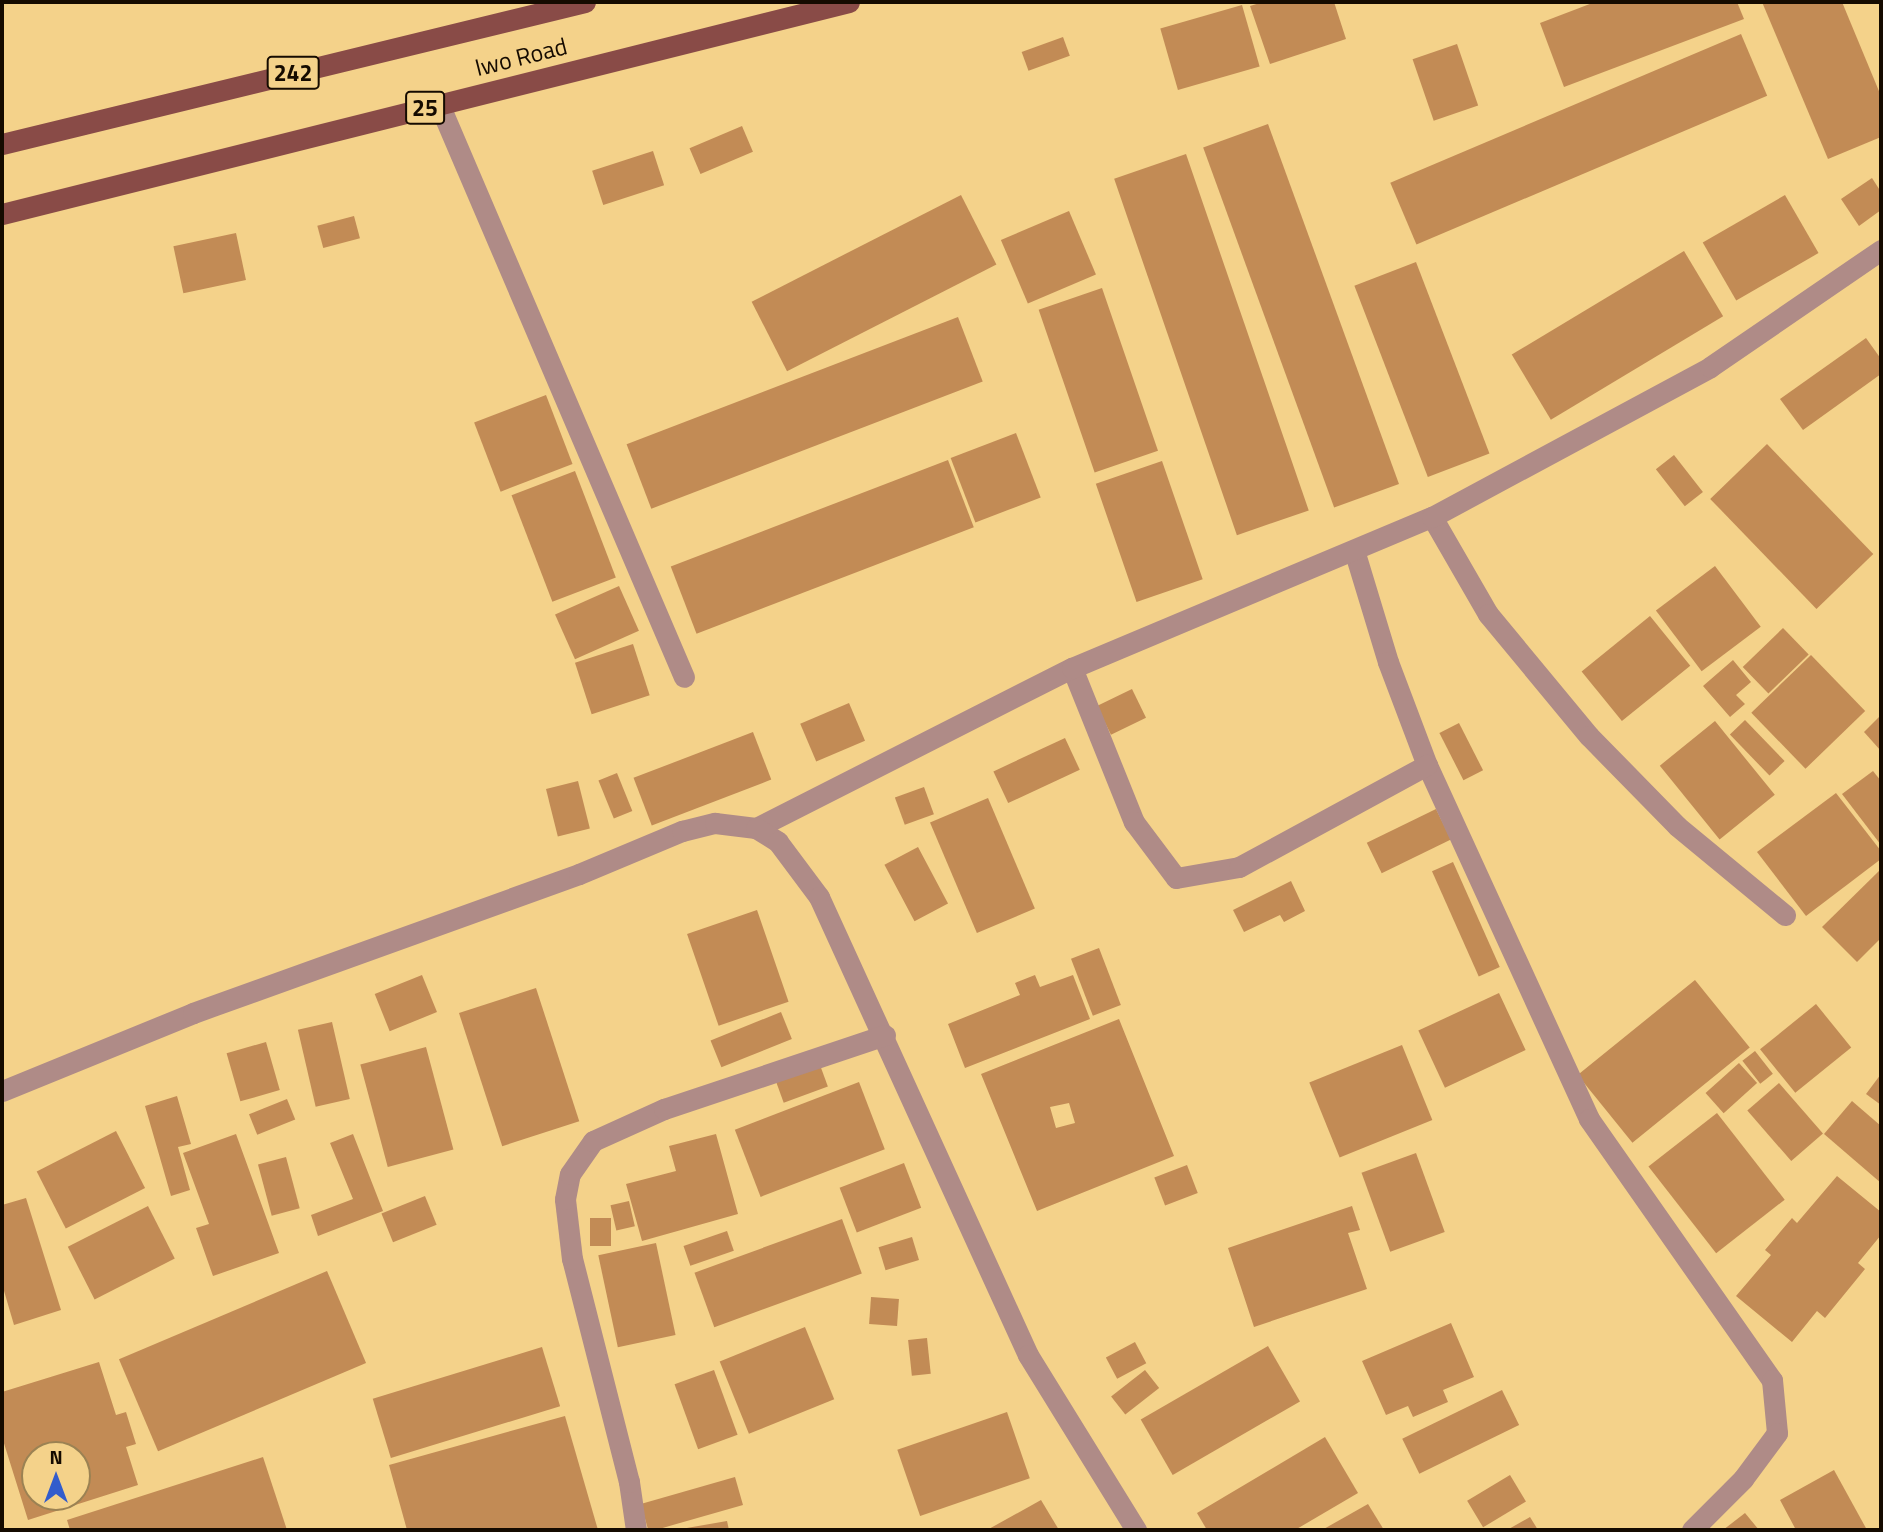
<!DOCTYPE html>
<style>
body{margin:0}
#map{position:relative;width:1883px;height:1532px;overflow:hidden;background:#f4d28a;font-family:"Titillium Web",sans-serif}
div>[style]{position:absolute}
.building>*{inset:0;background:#c28b55;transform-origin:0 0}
.street>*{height:21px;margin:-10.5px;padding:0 10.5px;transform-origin:10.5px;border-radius:10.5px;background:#af8b87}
.primary>*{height:21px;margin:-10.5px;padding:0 10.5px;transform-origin:10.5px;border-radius:10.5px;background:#894b47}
span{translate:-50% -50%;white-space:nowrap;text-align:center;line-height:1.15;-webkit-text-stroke:5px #f4d28a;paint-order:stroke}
.shield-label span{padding:2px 5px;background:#f4d28a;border:2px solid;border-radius:5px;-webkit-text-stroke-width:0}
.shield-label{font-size:23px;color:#150b00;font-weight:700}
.street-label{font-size:24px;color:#150b00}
.frame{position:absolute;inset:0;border:4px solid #150b00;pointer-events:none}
.north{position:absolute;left:21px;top:1441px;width:70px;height:70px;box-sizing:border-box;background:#f4d28a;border:2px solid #9b8253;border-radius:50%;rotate:0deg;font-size:19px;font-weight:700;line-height:28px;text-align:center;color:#150b00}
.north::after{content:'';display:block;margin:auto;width:24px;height:32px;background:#325ccc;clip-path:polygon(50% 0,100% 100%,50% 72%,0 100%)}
</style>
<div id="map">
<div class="building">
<div style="clip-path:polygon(1263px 2px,1334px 2px,1346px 39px,1270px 64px,1250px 6px)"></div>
<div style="clip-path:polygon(1595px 2px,1737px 2px,1744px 19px,1564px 87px,1540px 23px)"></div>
<div style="clip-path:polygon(1762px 2px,1842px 2px,1881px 96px,1881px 137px,1828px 159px)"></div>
<div style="left:1242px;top:5px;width:64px;height:85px;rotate:74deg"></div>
<div style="left:1741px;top:34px;width:67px;height:381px;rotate:67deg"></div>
<div style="left:1063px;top:37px;width:20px;height:44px;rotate:70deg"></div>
<div style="left:1457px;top:44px;width:65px;height:47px;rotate:71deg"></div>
<div style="left:1268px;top:124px;width:383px;height:69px;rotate:70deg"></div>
<div style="left:742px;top:126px;width:28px;height:57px;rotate:67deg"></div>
<div style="left:653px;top:151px;width:36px;height:64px;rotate:72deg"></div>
<div style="left:1186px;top:154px;width:377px;height:76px;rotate:71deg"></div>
<div style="clip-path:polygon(1872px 178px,1881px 192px,1881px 210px,1859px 226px,1841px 199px)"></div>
<div style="left:961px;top:195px;width:78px;height:235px;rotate:63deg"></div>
<div style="left:1785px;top:195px;width:67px;height:95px;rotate:60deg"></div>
<div style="left:1069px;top:211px;width:69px;height:74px;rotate:67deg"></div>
<div style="left:354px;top:216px;width:23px;height:38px;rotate:75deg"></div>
<div style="left:236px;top:233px;width:48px;height:64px;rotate:78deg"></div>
<div style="left:1684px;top:251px;width:76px;height:201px;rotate:59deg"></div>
<div style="left:1416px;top:262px;width:205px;height:66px;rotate:69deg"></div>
<div style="left:1102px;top:288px;width:172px;height:67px;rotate:71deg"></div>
<div style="left:958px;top:317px;width:69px;height:355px;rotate:69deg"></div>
<div style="clip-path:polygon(1866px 338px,1881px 359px,1881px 374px,1803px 430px,1780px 399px)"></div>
<div style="left:546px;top:395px;width:74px;height:77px;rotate:69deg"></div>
<div style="left:1016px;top:433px;width:69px;height:70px;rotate:69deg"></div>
<div style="left:1767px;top:444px;width:153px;height:79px;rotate:46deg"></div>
<div style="left:1674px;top:455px;width:47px;height:23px;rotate:52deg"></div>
<div style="left:948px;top:460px;width:72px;height:297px;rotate:69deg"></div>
<div style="left:1162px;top:461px;width:125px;height:70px;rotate:71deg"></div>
<div style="left:575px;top:471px;width:114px;height:68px;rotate:69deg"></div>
<div style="left:1715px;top:566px;width:76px;height:74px;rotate:53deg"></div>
<div style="left:619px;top:586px;width:49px;height:70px;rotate:66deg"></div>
<div style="left:1650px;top:616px;width:64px;height:88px;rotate:51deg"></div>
<div style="left:1783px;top:628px;width:37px;height:56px;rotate:46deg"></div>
<div style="left:633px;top:644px;width:54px;height:61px;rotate:72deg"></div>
<div style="left:1811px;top:655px;width:78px;height:83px;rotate:46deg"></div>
<div style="clip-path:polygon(1733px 660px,1751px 682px,1736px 695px,1745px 704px,1730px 717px,1703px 686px)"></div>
<div style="left:1132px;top:689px;width:32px;height:39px;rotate:64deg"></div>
<div style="left:849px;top:703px;width:41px;height:53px;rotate:67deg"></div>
<div style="clip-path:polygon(1881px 715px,1881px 751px,1864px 732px)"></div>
<div style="left:1745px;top:720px;width:57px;height:21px;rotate:46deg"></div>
<div style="left:1715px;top:721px;width:95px;height:71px;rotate:51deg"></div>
<div style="left:1459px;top:723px;width:53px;height:22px;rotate:63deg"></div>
<div style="left:753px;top:732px;width:51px;height:128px;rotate:69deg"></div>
<div style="left:1065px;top:738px;width:35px;height:79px;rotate:65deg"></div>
<div style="clip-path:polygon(1873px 771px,1881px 781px,1881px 845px,1842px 794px)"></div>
<div style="left:617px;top:773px;width:41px;height:20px;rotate:68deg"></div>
<div style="left:578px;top:781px;width:49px;height:33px;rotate:76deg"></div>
<div style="left:924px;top:787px;width:29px;height:31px;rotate:70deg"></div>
<div style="clip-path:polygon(1836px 793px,1881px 851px,1881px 859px,1806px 916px,1757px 852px)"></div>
<div style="left:988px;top:798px;width:120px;height:63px;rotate:67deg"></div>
<div style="left:1436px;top:809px;width:34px;height:77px;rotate:64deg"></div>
<div style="left:918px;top:847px;width:64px;height:38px;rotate:62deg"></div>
<div style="left:1453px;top:862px;width:115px;height:23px;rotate:66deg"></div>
<div style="clip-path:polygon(1881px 869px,1881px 938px,1857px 962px,1822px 927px)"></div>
<div style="clip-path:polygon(1291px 881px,1305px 911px,1284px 922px,1280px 915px,1244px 932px,1233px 910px)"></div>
<div style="left:757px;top:910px;width:97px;height:74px;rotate:71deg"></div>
<div style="left:1099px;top:948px;width:61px;height:30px;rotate:69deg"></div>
<div style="left:422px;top:975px;width:40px;height:51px;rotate:68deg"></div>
<div style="clip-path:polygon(1035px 975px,1040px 987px,1073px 975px,1090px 1019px,965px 1068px,948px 1024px,1020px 995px,1015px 983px)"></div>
<div style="left:1695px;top:980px;width:87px;height:151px;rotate:51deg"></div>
<div style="left:536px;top:988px;width:140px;height:81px;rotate:72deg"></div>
<div style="left:1499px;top:993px;width:63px;height:89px;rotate:65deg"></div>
<div style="left:1816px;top:1004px;width:56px;height:72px;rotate:51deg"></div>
<div style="left:781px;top:1012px;width:29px;height:76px;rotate:68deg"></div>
<div style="clip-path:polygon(evenodd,1119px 1019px,1174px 1156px,1037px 1211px,981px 1074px,1119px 1019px,1069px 1103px,1075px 1123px,1056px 1128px,1050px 1107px,1069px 1103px)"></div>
<div style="left:332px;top:1022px;width:79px;height:35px;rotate:77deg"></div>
<div style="left:266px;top:1042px;width:50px;height:41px;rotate:74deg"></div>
<div style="left:1402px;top:1045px;width:81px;height:100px;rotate:68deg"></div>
<div style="left:426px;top:1047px;width:106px;height:68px;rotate:75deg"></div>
<div style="left:1755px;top:1051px;width:29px;height:16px;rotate:52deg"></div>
<div style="left:1739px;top:1063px;width:27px;height:45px;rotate:48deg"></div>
<div style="left:820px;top:1065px;width:23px;height:47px;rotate:70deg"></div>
<div style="clip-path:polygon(1881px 1074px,1881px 1105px,1866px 1094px)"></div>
<div style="left:859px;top:1082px;width:72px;height:133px;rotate:69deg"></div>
<div style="left:1779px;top:1083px;width:67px;height:42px;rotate:49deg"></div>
<div style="clip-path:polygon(177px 1096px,191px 1144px,178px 1147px,190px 1190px,171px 1196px,145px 1106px)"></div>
<div style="left:287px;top:1099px;width:22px;height:41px;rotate:68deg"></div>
<div style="clip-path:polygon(1852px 1101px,1881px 1126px,1881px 1183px,1824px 1134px)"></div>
<div style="left:1717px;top:1113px;width:110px;height:87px;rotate:52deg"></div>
<div style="left:116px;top:1131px;width:64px;height:89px;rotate:63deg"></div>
<div style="clip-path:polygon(236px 1134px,279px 1253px,213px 1276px,196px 1228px,209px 1224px,183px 1153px)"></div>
<div style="clip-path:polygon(353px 1134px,383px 1211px,318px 1236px,311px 1215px,353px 1199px,330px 1143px)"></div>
<div style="clip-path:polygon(716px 1134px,738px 1214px,642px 1241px,626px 1184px,676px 1171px,669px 1146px)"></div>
<div style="left:1416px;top:1153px;width:84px;height:58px;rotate:70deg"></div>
<div style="left:286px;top:1157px;width:53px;height:29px;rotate:75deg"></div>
<div style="left:904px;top:1163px;width:48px;height:69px;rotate:69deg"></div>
<div style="left:1187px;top:1165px;width:30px;height:35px;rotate:69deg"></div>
<div style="clip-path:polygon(1837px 1176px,1881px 1212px,1881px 1235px,1858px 1263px,1865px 1269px,1825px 1318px,1817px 1311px,1792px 1342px,1736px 1296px,1771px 1255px,1765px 1250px,1792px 1218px,1797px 1223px)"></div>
<div style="left:425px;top:1196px;width:31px;height:47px;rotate:68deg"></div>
<div style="clip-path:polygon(26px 1198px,61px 1310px,14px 1325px,2px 1284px,2px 1205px)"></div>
<div style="left:629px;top:1201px;width:26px;height:19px;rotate:77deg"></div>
<div style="left:148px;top:1206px;width:59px;height:90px;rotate:63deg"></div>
<div style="clip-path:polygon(1352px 1206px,1360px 1230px,1348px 1233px,1367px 1289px,1254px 1327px,1228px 1248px)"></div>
<div style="left:590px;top:1218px;width:21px;height:28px"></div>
<div style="left:842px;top:1219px;width:58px;height:157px;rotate:70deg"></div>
<div style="left:727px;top:1231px;width:21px;height:46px;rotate:71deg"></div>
<div style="left:912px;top:1237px;width:24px;height:35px;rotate:73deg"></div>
<div style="left:656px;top:1243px;width:94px;height:59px;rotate:78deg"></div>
<div style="left:327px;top:1271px;width:100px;height:226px;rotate:67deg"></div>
<div style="left:871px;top:1297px;width:28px;height:27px;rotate:4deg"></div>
<div style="clip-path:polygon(1451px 1323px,1474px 1377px,1443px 1390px,1448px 1402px,1413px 1417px,1408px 1406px,1386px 1415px,1362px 1361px)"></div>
<div style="left:805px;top:1327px;width:78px;height:92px;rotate:68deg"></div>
<div style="left:927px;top:1338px;width:36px;height:19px;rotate:84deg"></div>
<div style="left:1135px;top:1342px;width:24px;height:33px;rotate:62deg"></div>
<div style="left:1268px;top:1346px;width:64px;height:147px;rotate:60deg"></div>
<div style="left:542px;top:1347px;width:62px;height:177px;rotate:73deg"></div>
<div style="clip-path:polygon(evenodd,99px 1362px,116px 1415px,126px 1412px,136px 1444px,126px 1447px,138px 1485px,28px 1520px,2px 1437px,2px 1392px,99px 1362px,35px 1455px,77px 1455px,77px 1497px,35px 1497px,35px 1455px)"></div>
<div style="left:714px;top:1370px;width:69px;height:42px;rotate:70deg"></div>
<div style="left:1145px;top:1370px;width:23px;height:43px;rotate:52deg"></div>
<div style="left:1502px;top:1390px;width:39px;height:111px;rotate:64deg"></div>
<div style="left:1007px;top:1412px;width:70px;height:116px;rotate:71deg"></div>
<div style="clip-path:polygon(565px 1416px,598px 1530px,407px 1530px,389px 1465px)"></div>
<div style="clip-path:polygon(1325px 1437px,1358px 1493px,1295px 1530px,1207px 1530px,1197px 1513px)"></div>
<div style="clip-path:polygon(263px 1457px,287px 1530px,70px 1530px,67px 1520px)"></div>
<div style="clip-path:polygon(1834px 1470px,1867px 1530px,1796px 1530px,1780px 1500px)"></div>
<div style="left:1510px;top:1475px;width:31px;height:50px;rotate:59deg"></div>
<div style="left:735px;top:1477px;width:29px;height:98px;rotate:74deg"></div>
<div style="clip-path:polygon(1041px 1500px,1059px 1530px,987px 1530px)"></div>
<div style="clip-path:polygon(1368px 1504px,1384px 1530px,1322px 1530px)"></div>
<div style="clip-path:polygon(1745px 1513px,1759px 1530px,1723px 1530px)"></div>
<div style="clip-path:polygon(1530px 1517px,1538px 1530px,1507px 1530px)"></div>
<div style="clip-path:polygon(727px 1521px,729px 1530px,682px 1530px,681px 1529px)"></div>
</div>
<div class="street">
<div style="left:439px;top:104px;width:623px;rotate:66.85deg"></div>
<div style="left:1432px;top:517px;width:112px;rotate:60deg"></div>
<div style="left:1488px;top:614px;width:158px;rotate:50.4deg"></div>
<div style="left:1589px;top:736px;width:126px;rotate:45.6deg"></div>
<div style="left:1677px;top:826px;width:140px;rotate:39.5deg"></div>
<div style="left:1354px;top:550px;width:117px;rotate:73.1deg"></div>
<div style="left:1388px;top:662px;width:110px;rotate:69.3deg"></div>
<div style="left:1427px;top:765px;width:389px;rotate:65.4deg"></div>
<div style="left:1589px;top:1119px;width:319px;rotate:55deg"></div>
<div style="left:1772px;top:1380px;width:53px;rotate:84.6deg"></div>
<div style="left:1777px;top:1433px;width:57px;rotate:126.5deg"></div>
<div style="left:1743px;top:1479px;width:72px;rotate:135deg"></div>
<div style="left:1072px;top:668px;width:166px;rotate:68.1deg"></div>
<div style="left:1134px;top:822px;width:70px;rotate:53.1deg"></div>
<div style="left:1176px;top:878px;width:64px;rotate:-9.9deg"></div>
<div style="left:1239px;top:867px;width:214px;rotate:-28.5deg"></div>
<div style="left:756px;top:828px;width:354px;rotate:-26.9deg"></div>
<div style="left:1072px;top:668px;width:390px;rotate:-22.8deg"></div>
<div style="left:1432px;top:517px;width:316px;rotate:-28.3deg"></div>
<div style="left:1710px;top:367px;width:207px;rotate:-34.4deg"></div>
<div style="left:2px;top:1091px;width:206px;rotate:-22.2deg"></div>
<div style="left:193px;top:1013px;width:410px;rotate:-19.8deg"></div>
<div style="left:579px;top:874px;width:112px;rotate:-22.7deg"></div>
<div style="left:682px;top:831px;width:34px;rotate:-14deg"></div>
<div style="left:715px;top:823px;width:41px;rotate:7deg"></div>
<div style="left:756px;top:828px;width:26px;rotate:32deg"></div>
<div style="left:778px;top:842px;width:69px;rotate:53.3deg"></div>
<div style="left:819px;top:897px;width:503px;rotate:65.47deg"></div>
<div style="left:1028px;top:1355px;width:206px;rotate:58.3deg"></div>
<div style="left:636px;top:1530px;width:49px;rotate:-98.3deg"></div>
<div style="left:629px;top:1482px;width:230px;rotate:-104.3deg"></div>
<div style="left:572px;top:1259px;width:60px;rotate:-96.7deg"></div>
<div style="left:565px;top:1199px;width:25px;rotate:-79deg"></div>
<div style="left:570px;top:1174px;width:40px;rotate:-55.1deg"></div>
<div style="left:593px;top:1141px;width:78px;rotate:-24.3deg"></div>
<div style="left:664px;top:1109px;width:233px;rotate:-18.5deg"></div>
</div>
<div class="primary">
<div style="left:2px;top:144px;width:600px;rotate:-13.69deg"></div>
<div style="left:2px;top:214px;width:873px;rotate:-14.05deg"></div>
</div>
<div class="shield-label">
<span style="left:293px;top:73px">242</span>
<span style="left:425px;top:108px">25</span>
</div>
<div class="street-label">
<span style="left:521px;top:57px;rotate:-14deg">Iwo Road</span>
</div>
<div class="frame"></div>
<div class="north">N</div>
</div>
